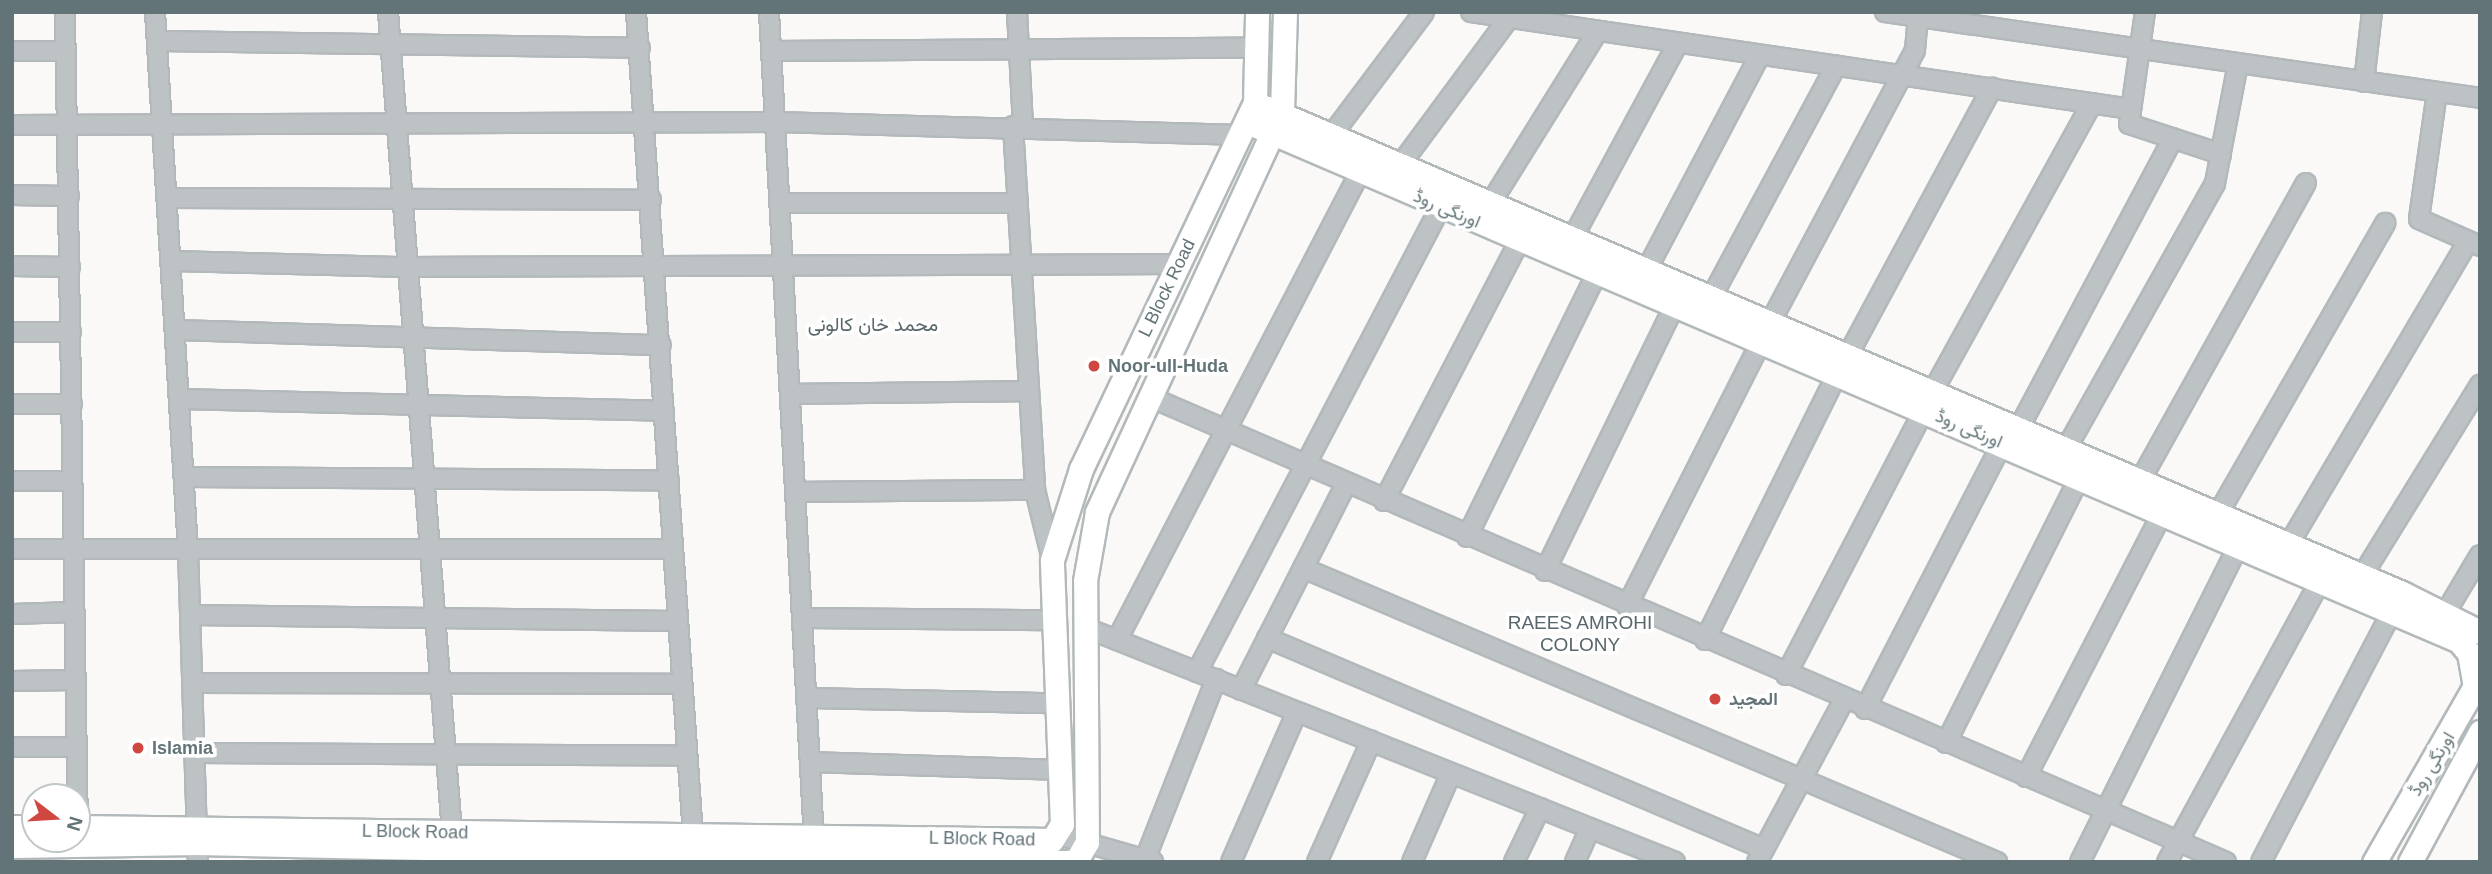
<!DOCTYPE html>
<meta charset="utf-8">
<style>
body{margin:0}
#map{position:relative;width:2492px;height:874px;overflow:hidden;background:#faf9f8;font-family:Helvetica,Vazirmatn,sans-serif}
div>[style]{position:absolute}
.roads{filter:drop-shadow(2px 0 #b3b9bb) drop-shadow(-2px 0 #b3b9bb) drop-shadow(0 2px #b3b9bb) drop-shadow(0 -2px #b3b9bb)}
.minor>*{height:18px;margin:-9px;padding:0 9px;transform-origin:9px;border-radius:9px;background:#bdc3c5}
.major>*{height:23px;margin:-11.5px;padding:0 11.5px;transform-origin:11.5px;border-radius:11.5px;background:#fff}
.dots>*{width:19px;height:19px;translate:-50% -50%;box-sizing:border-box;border:4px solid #fff;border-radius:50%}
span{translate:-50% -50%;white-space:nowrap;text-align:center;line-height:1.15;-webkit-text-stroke:7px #fff;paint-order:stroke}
.street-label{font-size:18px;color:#637479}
.poi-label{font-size:18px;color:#637479;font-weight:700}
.left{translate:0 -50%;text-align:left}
.neighbourhood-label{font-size:19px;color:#59676b}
.frame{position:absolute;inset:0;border:14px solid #637479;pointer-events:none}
.north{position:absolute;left:21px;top:783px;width:70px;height:70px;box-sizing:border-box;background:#fff;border:2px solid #c1c7c9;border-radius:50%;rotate:107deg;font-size:19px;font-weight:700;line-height:28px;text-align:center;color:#637479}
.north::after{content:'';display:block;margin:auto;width:24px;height:32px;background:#d04742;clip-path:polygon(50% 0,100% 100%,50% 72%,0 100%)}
</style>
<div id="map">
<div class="roads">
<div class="minor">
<div style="left:65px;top:12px;width:815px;rotate:89.09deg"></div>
<div style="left:155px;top:12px;width:539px;rotate:86.49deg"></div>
<div style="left:188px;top:550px;width:312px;rotate:88.2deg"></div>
<div style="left:388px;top:12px;width:823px;rotate:85.54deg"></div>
<div style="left:636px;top:12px;width:825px;rotate:86.04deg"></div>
<div style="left:769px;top:12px;width:828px;rotate:86.89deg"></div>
<div style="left:1017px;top:12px;width:115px;rotate:87deg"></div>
<div style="left:1471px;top:12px;width:667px;rotate:8.36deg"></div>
<div style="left:1885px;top:12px;width:601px;rotate:8.22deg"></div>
<div style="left:2145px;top:12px;width:113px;rotate:98.1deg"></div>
<div style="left:2129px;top:124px;width:97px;rotate:18.1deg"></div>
<div style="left:158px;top:41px;width:482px;rotate:0.8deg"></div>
<div style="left:12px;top:51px;width:54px"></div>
<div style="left:772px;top:51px;width:488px;rotate:-0.4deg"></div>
<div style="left:2364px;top:82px;width:70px;rotate:-83.5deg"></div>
<div style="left:2437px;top:92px;width:128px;rotate:98.1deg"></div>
<div style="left:2419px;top:219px;width:67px;rotate:23.9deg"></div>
<div style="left:12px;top:125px;width:764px;rotate:-0.22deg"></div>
<div style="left:776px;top:122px;width:466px;rotate:1.6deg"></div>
<div style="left:1013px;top:126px;width:365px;rotate:86.5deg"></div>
<div style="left:1035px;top:490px;width:72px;rotate:76.3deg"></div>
<div style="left:1325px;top:144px;width:165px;rotate:-53.1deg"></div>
<div style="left:1401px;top:164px;width:182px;rotate:-53.5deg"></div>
<div style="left:12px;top:195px;width:57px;rotate:1deg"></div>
<div style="left:170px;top:198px;width:481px;rotate:0.2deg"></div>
<div style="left:1492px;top:201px;width:199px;rotate:-58.1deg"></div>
<div style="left:781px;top:203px;width:237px"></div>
<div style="left:1572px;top:239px;width:223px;rotate:-61.6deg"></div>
<div style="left:173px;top:261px;width:234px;rotate:1.5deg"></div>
<div style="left:407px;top:267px;width:771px;rotate:-0.22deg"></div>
<div style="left:12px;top:266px;width:58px;rotate:1deg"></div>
<div style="left:1646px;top:271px;width:244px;rotate:-62.2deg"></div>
<div style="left:1711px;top:298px;width:264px;rotate:-61.7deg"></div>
<div style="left:1770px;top:323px;width:309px;rotate:-62deg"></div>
<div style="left:1915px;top:50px;width:38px;rotate:-85deg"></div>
<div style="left:177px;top:330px;width:484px;rotate:1.8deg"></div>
<div style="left:12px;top:332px;width:59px"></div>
<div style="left:1847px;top:357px;width:306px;rotate:-61.7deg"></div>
<div style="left:1933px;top:391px;width:329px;rotate:-61.1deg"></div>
<div style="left:792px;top:394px;width:237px;rotate:-0.7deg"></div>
<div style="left:1150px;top:397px;width:1172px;rotate:23.37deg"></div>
<div style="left:180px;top:399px;width:484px;rotate:1.4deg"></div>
<div style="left:12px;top:404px;width:60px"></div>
<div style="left:2019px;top:428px;width:328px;rotate:-62deg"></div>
<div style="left:2066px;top:449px;width:305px;rotate:-60.7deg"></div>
<div style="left:2215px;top:183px;width:121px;rotate:-79.1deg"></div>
<div style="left:184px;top:477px;width:485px;rotate:0.4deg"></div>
<div style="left:12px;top:481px;width:60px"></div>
<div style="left:2140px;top:481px;width:341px;rotate:-60.9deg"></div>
<div style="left:797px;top:492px;width:238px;rotate:-0.5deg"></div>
<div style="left:1384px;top:501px;width:308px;rotate:-62.5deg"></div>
<div style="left:2218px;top:514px;width:336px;rotate:-60.1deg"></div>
<div style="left:1467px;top:537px;width:297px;rotate:-63.8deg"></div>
<div style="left:2289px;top:544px;width:352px;rotate:-59.4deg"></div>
<div style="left:12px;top:549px;width:661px"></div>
<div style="left:1303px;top:568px;width:754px;rotate:22.96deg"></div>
<div style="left:1545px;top:571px;width:298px;rotate:-64deg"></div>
<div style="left:2362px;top:576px;width:225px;rotate:-58.3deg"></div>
<div style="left:1627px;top:606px;width:296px;rotate:-63.1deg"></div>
<div style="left:2446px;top:612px;width:66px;rotate:-59.2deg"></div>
<div style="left:12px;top:614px;width:62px;rotate:-1.8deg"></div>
<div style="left:190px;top:615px;width:487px;rotate:0.7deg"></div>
<div style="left:803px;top:618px;width:246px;rotate:0.5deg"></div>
<div style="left:1084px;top:627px;width:636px;rotate:21.68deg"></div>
<div style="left:1267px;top:638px;width:540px;rotate:23deg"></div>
<div style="left:1117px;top:640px;width:527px;rotate:-62.56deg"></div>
<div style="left:1705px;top:640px;width:299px;rotate:-63.6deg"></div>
<div style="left:1197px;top:672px;width:526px;rotate:-62.36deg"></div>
<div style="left:1786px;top:675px;width:299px;rotate:-62.5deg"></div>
<div style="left:12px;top:681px;width:63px;rotate:-0.9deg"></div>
<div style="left:192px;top:683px;width:490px;rotate:0.1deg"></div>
<div style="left:1241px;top:690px;width:231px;rotate:-63deg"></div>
<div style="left:807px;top:698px;width:248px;rotate:1.2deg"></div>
<div style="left:1865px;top:709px;width:299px;rotate:-62.7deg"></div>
<div style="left:1946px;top:743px;width:298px;rotate:-63.3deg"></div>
<div style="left:12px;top:747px;width:64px"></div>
<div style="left:194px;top:753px;width:493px;rotate:0.3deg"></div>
<div style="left:810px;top:762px;width:251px;rotate:1.8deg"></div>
<div style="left:2026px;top:777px;width:299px;rotate:-62.7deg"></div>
<div style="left:1059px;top:835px;width:98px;rotate:16deg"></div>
<div style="left:1144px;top:862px;width:197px;rotate:-68.5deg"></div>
<div style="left:1231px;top:862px;width:164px;rotate:-66.3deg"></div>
<div style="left:1317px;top:862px;width:133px;rotate:-65.9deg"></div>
<div style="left:1412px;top:862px;width:97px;rotate:-66.3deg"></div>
<div style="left:1514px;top:862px;width:60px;rotate:-64.3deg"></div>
<div style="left:1575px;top:862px;width:37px;rotate:-66deg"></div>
<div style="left:1757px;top:862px;width:184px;rotate:-61.8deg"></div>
<div style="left:2080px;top:862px;width:355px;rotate:-63.4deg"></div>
<div style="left:2167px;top:862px;width:321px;rotate:-61.4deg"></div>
<div style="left:2261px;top:862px;width:293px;rotate:-62.4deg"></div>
</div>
<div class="major">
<div style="left:1255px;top:103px;width:1247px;rotate:23.13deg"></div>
<div style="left:2402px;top:593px;width:87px;rotate:26.6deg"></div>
<div style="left:1247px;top:122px;width:1318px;rotate:23.18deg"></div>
<div style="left:2459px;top:641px;width:16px;rotate:50deg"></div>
<div style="left:2469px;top:653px;width:34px;rotate:80deg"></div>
<div style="left:2475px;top:686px;width:203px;rotate:119.8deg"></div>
<div style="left:12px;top:827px;width:23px"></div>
<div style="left:77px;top:827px;width:975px;rotate:0.76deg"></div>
<div style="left:1052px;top:840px;width:19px;rotate:-58deg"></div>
<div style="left:1062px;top:824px;width:264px;rotate:-92.2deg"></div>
<div style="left:1052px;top:560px;width:96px;rotate:-72.3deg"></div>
<div style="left:1081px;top:469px;width:405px;rotate:-64.6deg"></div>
<div style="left:1255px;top:103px;width:91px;rotate:-88.7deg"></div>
<div style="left:12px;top:846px;width:185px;rotate:-0.9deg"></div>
<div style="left:197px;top:843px;width:866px;rotate:1.26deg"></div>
<div style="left:1067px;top:862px;width:9px;rotate:-6deg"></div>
<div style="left:1076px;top:861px;width:22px;rotate:-60deg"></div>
<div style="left:1087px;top:842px;width:261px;rotate:-90.4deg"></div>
<div style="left:1085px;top:581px;width:70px;rotate:-80.1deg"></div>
<div style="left:1097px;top:512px;width:441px;rotate:-65.2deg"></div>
<div style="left:1282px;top:112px;width:100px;rotate:-88.3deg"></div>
<div style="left:2410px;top:862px;width:148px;rotate:-61.7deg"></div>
</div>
</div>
<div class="dots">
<div style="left:1094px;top:366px;background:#d04742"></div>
<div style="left:1715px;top:699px;background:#d04742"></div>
<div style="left:138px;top:748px;background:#d04742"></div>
</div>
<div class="street-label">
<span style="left:1447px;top:209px;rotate:23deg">اورنگی روڈ</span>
<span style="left:1167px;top:288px;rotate:-64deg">L Block Road</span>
<span style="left:1969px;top:429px;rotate:23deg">اورنگی روڈ</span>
<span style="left:2432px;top:764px;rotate:-59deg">اورنگی روڈ</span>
<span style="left:415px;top:832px;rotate:1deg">L Block Road</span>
<span style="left:982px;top:839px;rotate:1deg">L Block Road</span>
</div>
<div class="poi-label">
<span class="left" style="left:1108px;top:366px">Noor-ull-Huda</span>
<span class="left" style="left:1729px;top:699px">المجید</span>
<span class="left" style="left:152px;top:748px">Islamia</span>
</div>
<div class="neighbourhood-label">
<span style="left:873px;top:325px">محمد خان کالونی</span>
<span style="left:1580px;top:634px">RAEES AMROHI<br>COLONY</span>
</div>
<div class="frame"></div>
<div class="north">N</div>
</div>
